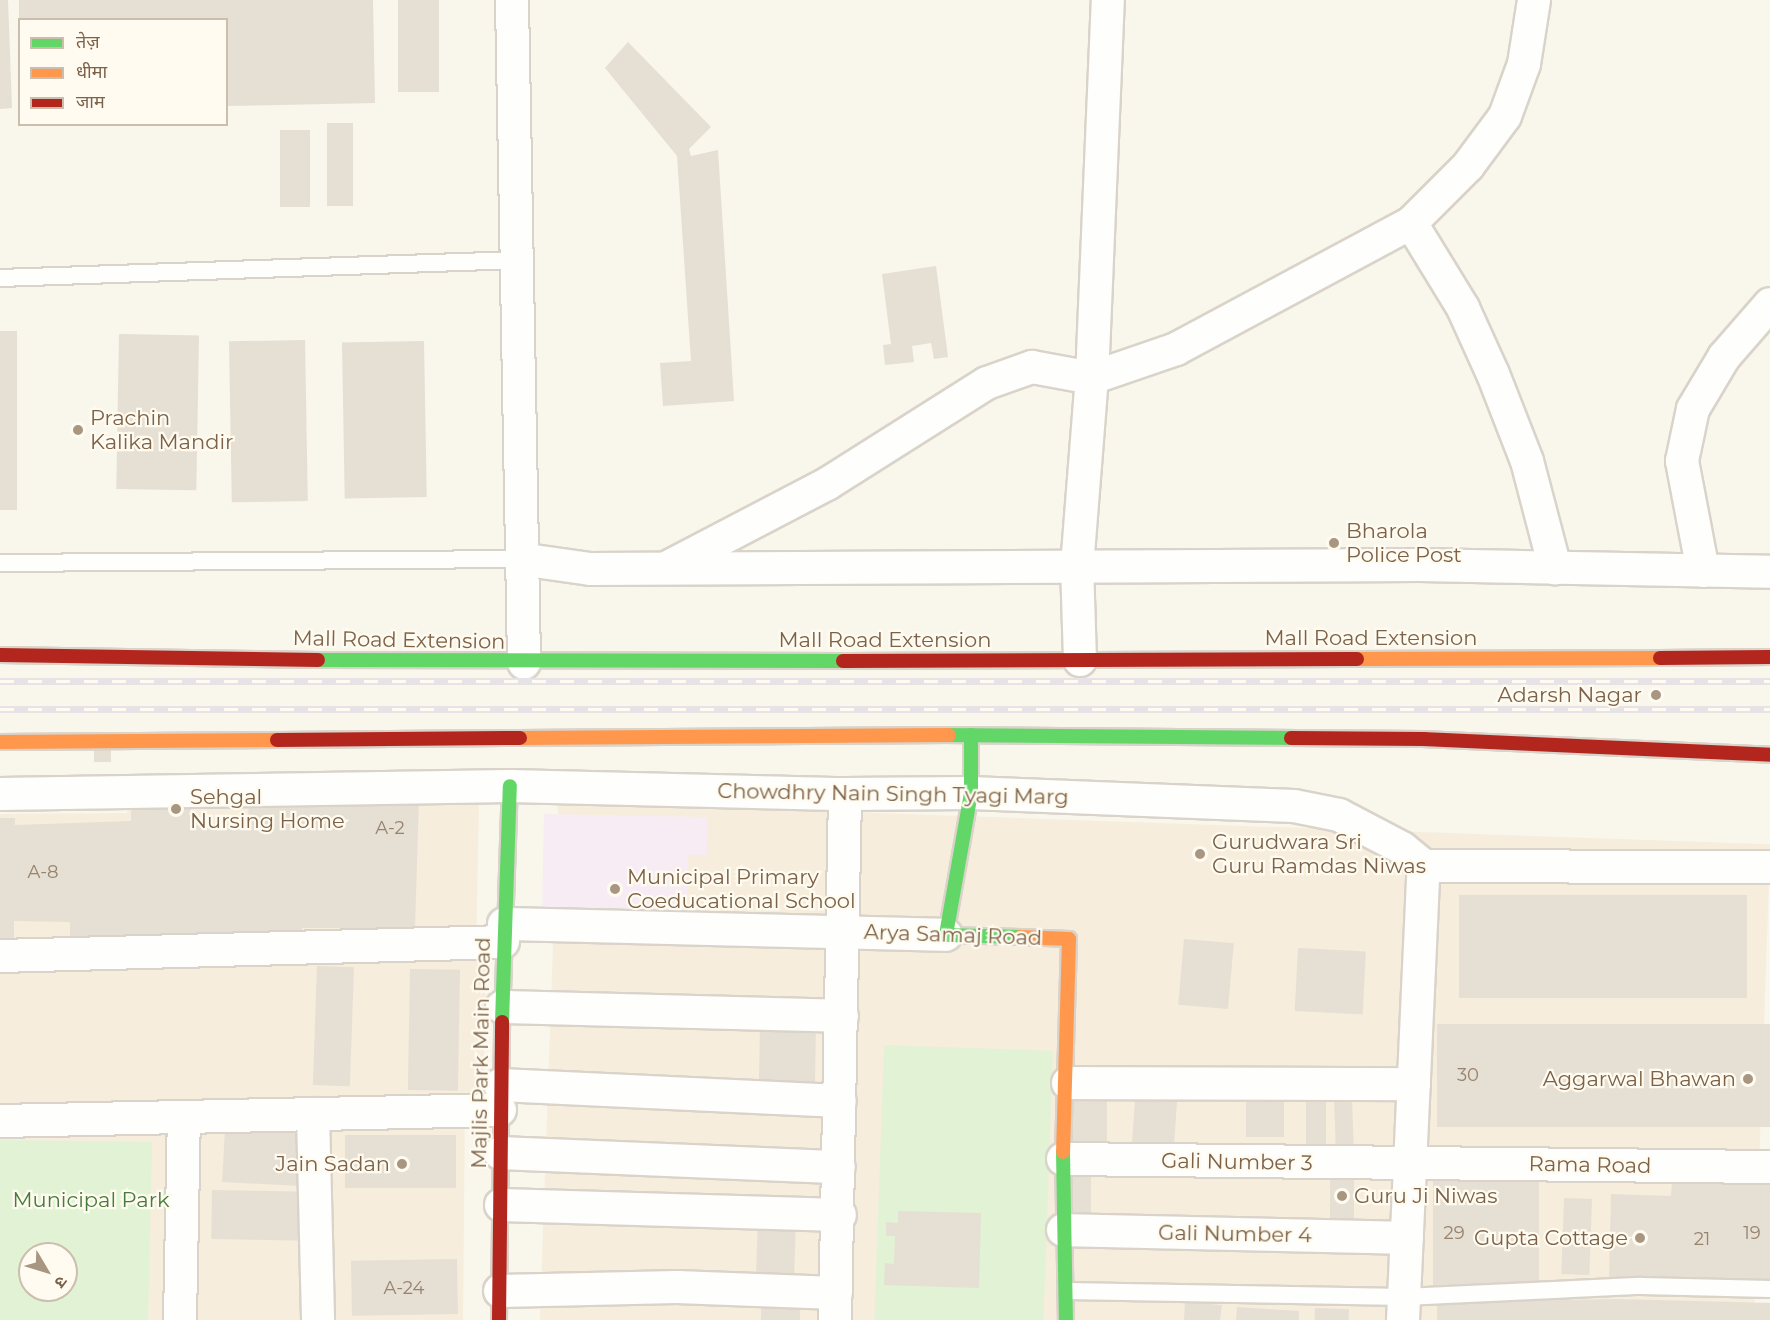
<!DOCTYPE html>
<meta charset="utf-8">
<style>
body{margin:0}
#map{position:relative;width:1770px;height:1320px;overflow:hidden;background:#f9f6ec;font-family:Montserrat,"Noto Sans Devanagari",sans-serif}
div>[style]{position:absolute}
.residential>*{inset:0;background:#f6eddc;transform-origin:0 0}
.education>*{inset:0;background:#f7ecf4}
.green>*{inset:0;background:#e2f2d5;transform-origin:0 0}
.building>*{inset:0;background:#e6dfd3;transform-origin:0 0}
.roads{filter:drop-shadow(2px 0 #d9d3ca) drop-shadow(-2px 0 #d9d3ca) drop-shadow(0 2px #d9d3ca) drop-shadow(0 -2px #d9d3ca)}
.lane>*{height:16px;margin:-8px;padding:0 8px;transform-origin:8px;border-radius:8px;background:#fefefc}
.street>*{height:32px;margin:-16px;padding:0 16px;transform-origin:16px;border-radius:16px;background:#fefefc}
.fast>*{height:14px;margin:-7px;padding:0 7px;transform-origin:7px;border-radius:7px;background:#63d668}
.slow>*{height:14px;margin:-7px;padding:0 7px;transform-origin:7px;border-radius:7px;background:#ff974d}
.jam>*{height:14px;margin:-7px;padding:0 7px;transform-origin:7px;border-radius:7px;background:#b3261e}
.rail>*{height:7px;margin-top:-3.5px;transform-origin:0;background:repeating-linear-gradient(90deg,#fffbf0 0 14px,#e6e2e6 0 28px);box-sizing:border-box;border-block:2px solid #e6e2e6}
.dots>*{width:16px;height:16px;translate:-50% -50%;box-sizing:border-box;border:3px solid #fffbf0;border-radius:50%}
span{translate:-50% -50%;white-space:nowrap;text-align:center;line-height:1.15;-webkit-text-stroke:4.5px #fffbf0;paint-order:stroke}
.number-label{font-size:18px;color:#98836d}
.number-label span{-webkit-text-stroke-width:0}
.poi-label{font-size:21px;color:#7c6248}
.left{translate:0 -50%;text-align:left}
.right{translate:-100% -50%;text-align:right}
.street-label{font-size:21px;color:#7c6248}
.park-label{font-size:21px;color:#467d3c}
.legend{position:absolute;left:18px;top:18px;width:210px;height:108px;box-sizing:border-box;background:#fffbf0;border:2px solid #cbbead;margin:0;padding:8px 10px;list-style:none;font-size:18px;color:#7c6248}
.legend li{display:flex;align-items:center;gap:12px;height:30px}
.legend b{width:30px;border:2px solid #cbbead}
.north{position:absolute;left:18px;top:1242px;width:60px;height:60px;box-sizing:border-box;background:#fffbf0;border:2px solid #cbbead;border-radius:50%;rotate:128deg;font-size:16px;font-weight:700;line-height:24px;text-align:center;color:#7c6248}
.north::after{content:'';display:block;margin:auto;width:21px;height:27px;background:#a89681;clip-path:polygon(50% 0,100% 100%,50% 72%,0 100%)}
</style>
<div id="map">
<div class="residential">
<div style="clip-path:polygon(evenodd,479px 794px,476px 962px,487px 963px,483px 1102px,465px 1103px,463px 1320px,0 1320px,0 814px,127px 813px,128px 802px,479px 794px,30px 1254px,66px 1254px,66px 1290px,30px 1290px,30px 1254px)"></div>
<div style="left:558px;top:802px;width:1213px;height:518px;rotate:2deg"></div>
</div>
<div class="education">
<div style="clip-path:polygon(544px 814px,708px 817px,707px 855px,688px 855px,686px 919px,542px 916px)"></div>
</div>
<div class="green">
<div style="left:884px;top:1045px;width:169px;height:275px;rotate:2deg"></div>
<div style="clip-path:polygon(evenodd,0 1140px,152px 1142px,148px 1320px,0 1320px,0 1140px,30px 1254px,66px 1254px,66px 1290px,30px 1290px,30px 1254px)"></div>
</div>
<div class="building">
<div style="clip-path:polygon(0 0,8px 0,12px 108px,0 109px)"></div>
<div style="clip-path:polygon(19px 0,373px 0,375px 103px,226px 106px,226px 20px,19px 20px)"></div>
<div style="left:398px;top:0;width:41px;height:92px"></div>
<div style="clip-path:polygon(628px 42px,711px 127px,689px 149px,691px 156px,718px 150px,734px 401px,663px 406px,660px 363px,691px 361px,677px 156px,605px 68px)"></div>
<div style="left:327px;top:123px;width:26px;height:83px"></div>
<div style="left:280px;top:130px;width:30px;height:77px"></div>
<div style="clip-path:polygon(936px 266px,948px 357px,934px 359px,931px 343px,912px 346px,914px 362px,885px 365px,883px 345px,891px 344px,882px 274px)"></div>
<div style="left:0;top:331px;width:17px;height:179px"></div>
<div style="left:119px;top:334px;width:80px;height:155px;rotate:1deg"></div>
<div style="left:305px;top:340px;width:161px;height:76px;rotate:89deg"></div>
<div style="left:424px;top:341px;width:156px;height:82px;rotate:89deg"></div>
<div style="left:94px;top:745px;width:17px;height:17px"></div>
<div style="clip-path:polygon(303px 797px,419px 798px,415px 928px,302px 928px,302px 932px,190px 936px,70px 936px,70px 922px,14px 921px,14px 940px,0 940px,0 818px,15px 818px,15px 825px,131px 821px,131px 803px,191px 803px,191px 825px,248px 824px,249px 799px,258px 799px,258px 808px,303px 808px)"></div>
<div style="left:1459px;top:895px;width:288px;height:103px"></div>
<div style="left:1184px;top:939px;width:50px;height:66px;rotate:5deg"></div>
<div style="left:1298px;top:948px;width:68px;height:63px;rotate:3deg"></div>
<div style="left:317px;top:966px;width:37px;height:119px;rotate:2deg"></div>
<div style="left:410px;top:969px;width:50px;height:121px;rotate:1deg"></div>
<div style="left:760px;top:1023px;width:56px;height:59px;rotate:1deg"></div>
<div style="left:1437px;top:1024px;width:333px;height:103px"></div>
<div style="left:1136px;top:1086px;width:42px;height:66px;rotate:4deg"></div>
<div style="left:1306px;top:1088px;width:20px;height:71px"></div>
<div style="left:1107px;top:1090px;width:65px;height:38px;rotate:90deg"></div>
<div style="left:1246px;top:1094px;width:38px;height:43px"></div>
<div style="left:1352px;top:1098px;width:59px;height:18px;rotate:88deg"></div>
<div style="left:225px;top:1128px;width:88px;height:54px;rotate:3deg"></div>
<div style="left:456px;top:1135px;width:53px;height:111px;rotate:90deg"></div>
<div style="left:1071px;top:1168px;width:20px;height:59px"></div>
<div style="left:1330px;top:1172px;width:24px;height:49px"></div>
<div style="left:1433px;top:1179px;width:106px;height:108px"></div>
<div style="clip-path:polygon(1672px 1181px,1770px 1183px,1770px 1284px,1609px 1281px,1611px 1194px,1671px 1196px)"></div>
<div style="left:212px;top:1190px;width:95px;height:49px;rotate:1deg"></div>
<div style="left:1564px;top:1198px;width:28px;height:76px;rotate:2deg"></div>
<div style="clip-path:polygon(898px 1211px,981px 1213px,979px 1288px,884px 1285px,885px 1263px,894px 1264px,895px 1236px,886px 1236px,886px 1222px,898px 1223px)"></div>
<div style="left:758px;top:1219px;width:38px;height:68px;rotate:2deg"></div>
<div style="left:457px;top:1259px;width:55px;height:106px;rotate:89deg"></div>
<div style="left:762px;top:1297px;width:39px;height:23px;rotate:3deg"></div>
<div style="clip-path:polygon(1617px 1299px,1770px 1303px,1770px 1320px,1437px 1320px,1437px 1302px)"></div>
<div style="clip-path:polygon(1185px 1302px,1222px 1305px,1220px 1320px,1184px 1320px)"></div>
<div style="clip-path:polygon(1237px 1307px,1299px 1311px,1299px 1320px,1236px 1320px)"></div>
<div style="left:1315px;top:1308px;width:34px;height:12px;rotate:2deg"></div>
</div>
<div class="roads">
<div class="lane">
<div style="left:0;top:278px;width:517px;rotate:-1.99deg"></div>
<div style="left:0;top:563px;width:520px;rotate:-0.44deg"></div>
<div style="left:1067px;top:1291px;width:337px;rotate:1deg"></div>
<div style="left:1404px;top:1297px;width:237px;rotate:-2.7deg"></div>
<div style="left:1641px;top:1286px;width:129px;rotate:1.3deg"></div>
</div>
<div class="street">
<div style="left:512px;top:0;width:663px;rotate:88.96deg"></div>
<div style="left:1411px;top:223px;width:100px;rotate:58.5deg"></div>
<div style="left:1463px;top:308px;width:72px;rotate:65.6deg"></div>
<div style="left:1493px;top:374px;width:93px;rotate:68.7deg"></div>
<div style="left:1527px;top:461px;width:111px;rotate:75.3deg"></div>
<div style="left:520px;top:559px;width:71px;rotate:8.1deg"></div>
<div style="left:590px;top:569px;width:830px;rotate:-0.28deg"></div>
<div style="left:1420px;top:565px;width:350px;rotate:1.1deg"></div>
<div style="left:670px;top:566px;width:177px;rotate:-27.6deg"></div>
<div style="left:827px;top:484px;width:189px;rotate:-32.3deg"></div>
<div style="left:987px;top:383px;width:48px;rotate:-19.6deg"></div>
<div style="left:1032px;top:367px;width:61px;rotate:10.4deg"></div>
<div style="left:1092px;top:378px;width:89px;rotate:-19deg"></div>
<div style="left:1176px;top:349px;width:267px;rotate:-28.2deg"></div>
<div style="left:1411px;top:223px;width:81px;rotate:-45deg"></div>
<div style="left:1468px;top:166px;width:62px;rotate:-53.5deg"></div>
<div style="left:1505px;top:116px;width:55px;rotate:-69.9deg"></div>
<div style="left:1524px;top:64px;width:65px;rotate:-81.1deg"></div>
<div style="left:1703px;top:571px;width:112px;rotate:-100.8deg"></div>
<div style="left:1682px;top:461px;width:53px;rotate:-78.1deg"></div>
<div style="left:1693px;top:409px;width:61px;rotate:-59.2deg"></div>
<div style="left:1724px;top:357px;width:70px;rotate:-49deg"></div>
<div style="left:1080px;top:660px;width:93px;rotate:-91.8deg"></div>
<div style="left:1077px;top:567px;width:190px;rotate:-85.5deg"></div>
<div style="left:1092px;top:378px;width:378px;rotate:-87.6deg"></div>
<div style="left:0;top:794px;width:510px;rotate:-0.9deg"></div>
<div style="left:510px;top:786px;width:335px;rotate:1.4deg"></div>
<div style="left:845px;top:794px;width:126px;rotate:-0.5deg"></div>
<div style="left:971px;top:793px;width:323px;rotate:2.3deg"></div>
<div style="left:1294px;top:806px;width:46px;rotate:11.3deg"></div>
<div style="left:1339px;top:815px;width:71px;rotate:27.6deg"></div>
<div style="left:1402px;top:848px;width:28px;rotate:39deg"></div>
<div style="left:1424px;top:866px;width:346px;rotate:0.2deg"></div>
<div style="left:504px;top:924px;width:442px;rotate:1.4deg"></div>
<div style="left:0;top:956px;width:503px;rotate:-1.59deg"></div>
<div style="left:502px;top:1007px;width:340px;rotate:1.5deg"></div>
<div style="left:1068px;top:1083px;width:346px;rotate:0.2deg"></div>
<div style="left:500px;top:1085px;width:340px;rotate:2.7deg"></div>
<div style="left:313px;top:1114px;width:206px;rotate:88.6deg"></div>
<div style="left:0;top:1121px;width:500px;rotate:-1.26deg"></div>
<div style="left:500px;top:1153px;width:339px;rotate:2.4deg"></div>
<div style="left:1063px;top:1159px;width:707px;rotate:0.65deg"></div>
<div style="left:501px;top:1205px;width:339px;rotate:1.7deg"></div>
<div style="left:1063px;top:1230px;width:344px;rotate:1.3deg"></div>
<div style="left:500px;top:1291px;width:177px;rotate:-1.3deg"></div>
<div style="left:677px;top:1287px;width:159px;rotate:2.2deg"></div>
<div style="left:180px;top:1320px;width:201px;rotate:-88.9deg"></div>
<div style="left:835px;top:1320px;width:526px;rotate:-88.91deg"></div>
<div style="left:1403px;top:1320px;width:454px;rotate:-87.4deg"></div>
</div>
<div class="fast">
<div style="left:318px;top:660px;width:525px;rotate:0.11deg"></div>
<div style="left:949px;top:735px;width:342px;rotate:0.5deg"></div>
<div style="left:971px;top:735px;width:58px;rotate:90deg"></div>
<div style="left:971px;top:793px;width:144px;rotate:100deg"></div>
<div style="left:946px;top:935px;width:74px;rotate:1.5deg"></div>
<div style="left:502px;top:1022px;width:236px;rotate:-88.1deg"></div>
<div style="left:1063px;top:1152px;width:168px;rotate:89deg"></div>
</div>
<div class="slow">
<div style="left:1357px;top:659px;width:303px;rotate:-0.2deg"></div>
<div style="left:520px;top:738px;width:429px;rotate:-0.4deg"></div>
<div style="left:0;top:742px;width:277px;rotate:-0.4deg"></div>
<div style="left:1020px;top:937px;width:49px;rotate:2.3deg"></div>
<div style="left:1069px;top:939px;width:213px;rotate:91.6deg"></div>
</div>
<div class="jam">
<div style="left:0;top:655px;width:318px;rotate:0.9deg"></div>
<div style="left:1660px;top:658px;width:110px;rotate:-0.5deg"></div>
<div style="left:843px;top:661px;width:514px;rotate:-0.22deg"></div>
<div style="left:1291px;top:738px;width:133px;rotate:0.4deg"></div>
<div style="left:1424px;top:739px;width:346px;rotate:2.6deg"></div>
<div style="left:277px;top:740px;width:243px;rotate:-0.5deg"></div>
<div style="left:499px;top:1320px;width:298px;rotate:-89.4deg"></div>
</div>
</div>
<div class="rail">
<div style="left:0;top:681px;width:1770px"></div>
<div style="left:0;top:709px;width:1770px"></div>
</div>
<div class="dots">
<div style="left:78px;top:430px;background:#a89681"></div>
<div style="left:1334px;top:543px;background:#a89681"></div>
<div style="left:1656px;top:695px;background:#a89681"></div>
<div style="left:176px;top:809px;background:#a89681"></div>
<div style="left:1200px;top:854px;background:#a89681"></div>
<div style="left:615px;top:889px;background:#a89681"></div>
<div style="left:1748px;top:1079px;background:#a89681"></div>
<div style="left:402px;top:1164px;background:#a89681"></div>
<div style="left:1342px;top:1196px;background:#a89681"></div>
<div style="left:1640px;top:1238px;background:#a89681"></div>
</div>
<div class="number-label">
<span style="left:390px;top:828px">A-2</span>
<span style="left:43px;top:872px">A-8</span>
<span style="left:1468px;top:1075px">30</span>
<span style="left:1454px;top:1233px">29</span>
<span style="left:1752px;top:1233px">19</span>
<span style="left:1702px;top:1239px">21</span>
<span style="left:404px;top:1288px">A-24</span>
</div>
<div class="poi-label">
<span class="left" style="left:90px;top:430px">Prachin<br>Kalika Mandir</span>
<span class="left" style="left:1346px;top:543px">Bharola<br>Police Post</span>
<span class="right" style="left:1642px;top:695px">Adarsh Nagar</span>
<span class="left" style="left:190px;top:809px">Sehgal<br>Nursing Home</span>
<span class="left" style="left:1212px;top:854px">Gurudwara Sri<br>Guru Ramdas Niwas</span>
<span class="left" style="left:627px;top:889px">Municipal Primary<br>Coeducational School</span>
<span class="right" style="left:1736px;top:1079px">Aggarwal Bhawan</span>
<span class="right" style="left:390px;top:1164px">Jain Sadan</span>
<span class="left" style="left:1354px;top:1196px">Guru Ji Niwas</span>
<span class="right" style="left:1628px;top:1238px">Gupta Cottage</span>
</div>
<div class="street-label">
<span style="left:1371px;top:638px">Mall Road Extension</span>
<span style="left:399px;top:640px;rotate:1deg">Mall Road Extension</span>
<span style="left:885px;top:640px">Mall Road Extension</span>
<span style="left:893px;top:794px;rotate:1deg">Chowdhry Nain Singh Tyagi Marg</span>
<span style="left:953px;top:935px;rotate:2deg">Arya Samaj Road</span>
<span style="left:481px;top:1053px;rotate:-89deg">Majlis Park Main Road</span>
<span style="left:1237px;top:1162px;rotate:1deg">Gali Number 3</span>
<span style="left:1590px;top:1165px;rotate:1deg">Rama Road</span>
<span style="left:1235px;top:1234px;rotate:1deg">Gali Number 4</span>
</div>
<div class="park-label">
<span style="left:91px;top:1200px">Municipal Park</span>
</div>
<ul class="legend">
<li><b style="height:8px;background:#63d668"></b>तेज़</li>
<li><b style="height:8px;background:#ff974d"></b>धीमा</li>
<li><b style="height:8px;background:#b3261e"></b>जाम</li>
</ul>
<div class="north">उ</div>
</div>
